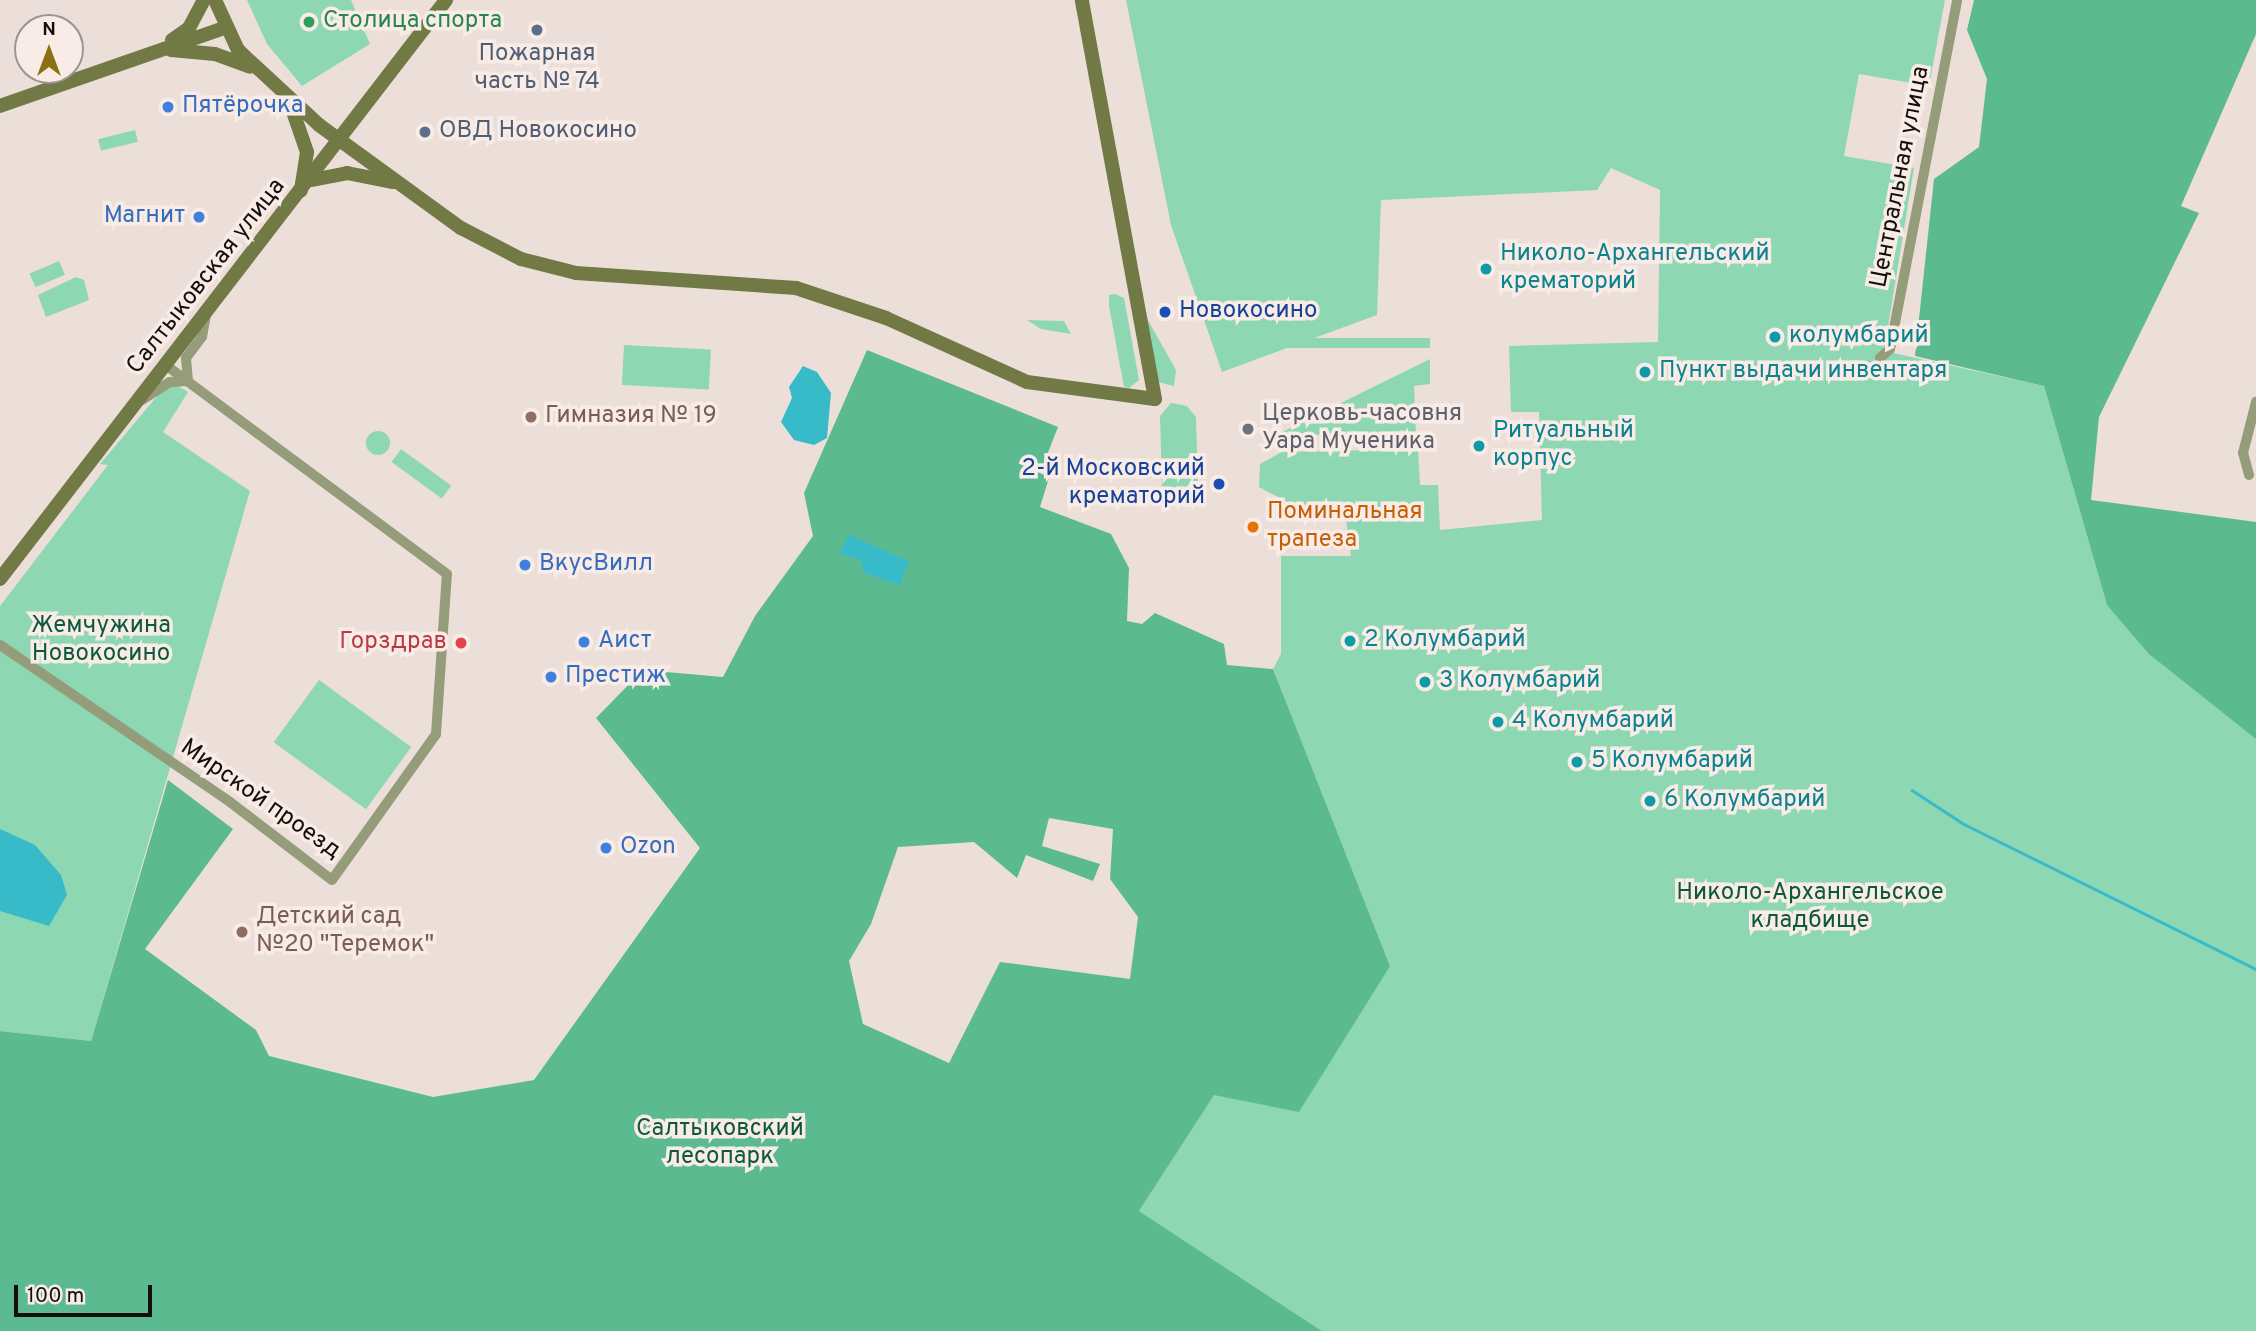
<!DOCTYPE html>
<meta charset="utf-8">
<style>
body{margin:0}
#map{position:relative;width:2256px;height:1331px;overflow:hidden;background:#ecdfd9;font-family:Overpass,sans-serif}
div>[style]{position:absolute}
.green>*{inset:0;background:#8dd7b3;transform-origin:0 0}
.round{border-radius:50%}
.forest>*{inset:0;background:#5bba90}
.water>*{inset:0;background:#38bbc8}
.stream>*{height:2.5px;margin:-1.25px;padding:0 1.25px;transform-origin:1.25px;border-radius:1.25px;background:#38bbc8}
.street>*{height:10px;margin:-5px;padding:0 5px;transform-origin:5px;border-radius:5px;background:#959c79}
.secondary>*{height:14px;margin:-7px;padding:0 7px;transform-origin:7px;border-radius:7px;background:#717945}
.dots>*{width:19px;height:19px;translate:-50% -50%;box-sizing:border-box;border:4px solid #f9ece6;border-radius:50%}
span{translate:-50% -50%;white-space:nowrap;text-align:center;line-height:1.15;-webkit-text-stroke:7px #f9ece6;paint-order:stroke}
.leisure-label{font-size:24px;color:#27864d}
.left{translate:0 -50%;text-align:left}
.service-label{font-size:24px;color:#4e5e75}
.shop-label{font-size:24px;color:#366cbe}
.right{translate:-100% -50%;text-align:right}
.street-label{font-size:24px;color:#140f0d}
.culture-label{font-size:24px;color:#0d838f}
.transit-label{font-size:24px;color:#164399}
.worship-label{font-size:24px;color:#5b616d}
.education-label{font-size:24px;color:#785e54}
.food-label{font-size:24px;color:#c56008}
.park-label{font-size:24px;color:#0c593d}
.health-label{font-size:24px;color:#be3a42}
.north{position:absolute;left:14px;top:14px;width:70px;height:70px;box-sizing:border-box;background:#f9ece6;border:2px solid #9d948f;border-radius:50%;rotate:0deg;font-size:19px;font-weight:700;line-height:28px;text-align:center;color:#140f0d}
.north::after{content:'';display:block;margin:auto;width:24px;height:32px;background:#887112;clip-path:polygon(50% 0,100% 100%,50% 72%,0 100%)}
.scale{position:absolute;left:14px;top:1285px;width:138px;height:32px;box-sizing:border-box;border:4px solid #140f0d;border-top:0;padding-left:9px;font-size:21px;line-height:24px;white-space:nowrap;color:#140f0d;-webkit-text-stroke:5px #f9ece6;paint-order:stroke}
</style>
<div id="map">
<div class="green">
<div style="clip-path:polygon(247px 0,351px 0,370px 44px,302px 86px,267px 44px)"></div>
<div style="clip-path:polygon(1126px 0,1945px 0,1929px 86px,1859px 74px,1844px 156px,1914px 168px,1884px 351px,2044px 386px,2107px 605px,2256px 739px,2256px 1331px,1322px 1331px,1139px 1211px,1214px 1094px,1390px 966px,1273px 669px,1281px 654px,1281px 556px,1351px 556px,1346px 519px,1321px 520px,1259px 487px,1260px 464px,1282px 452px,1418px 449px,1420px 485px,1438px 485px,1440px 530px,1542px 520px,1539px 412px,1511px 412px,1509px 346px,1658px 342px,1660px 190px,1611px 168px,1597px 190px,1381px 200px,1377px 315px,1222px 372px,1171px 225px)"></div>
<div style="left:135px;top:130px;width:12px;height:38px;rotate:76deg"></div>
<div style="left:59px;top:261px;width:15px;height:32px;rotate:67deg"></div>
<div style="clip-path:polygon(76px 277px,84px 280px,89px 300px,46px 317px,38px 295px)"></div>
<div style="clip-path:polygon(1115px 294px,1124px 298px,1139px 380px,1129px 388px,1124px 387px,1109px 306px,1109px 295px)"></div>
<div style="clip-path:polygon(1145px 315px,1176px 370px,1174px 386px,1158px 382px)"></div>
<div style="clip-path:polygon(1027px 320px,1064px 321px,1071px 334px,1041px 329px)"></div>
<div style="left:1430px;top:338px;width:10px;height:180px;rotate:90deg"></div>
<div style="left:624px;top:345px;width:87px;height:40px;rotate:3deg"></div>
<div style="clip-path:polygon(1430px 359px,1430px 384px,1414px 386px,1416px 435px,1401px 430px,1391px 436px,1278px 434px)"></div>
<div style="clip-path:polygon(175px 384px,188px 392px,163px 432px,250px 491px,91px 1041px,0 1031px,0 606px,108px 465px,100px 464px,164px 388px)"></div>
<div style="clip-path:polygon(1171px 403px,1187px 406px,1196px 417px,1198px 487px,1192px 495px,1162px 489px,1160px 416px)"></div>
<div class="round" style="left:366px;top:431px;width:24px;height:24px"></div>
<div style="left:401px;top:449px;width:62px;height:16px;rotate:36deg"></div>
<div style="clip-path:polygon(1308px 534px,1315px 534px,1337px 548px,1307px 548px)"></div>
<div style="left:319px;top:680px;width:114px;height:77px;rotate:36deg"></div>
</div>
<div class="forest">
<div style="clip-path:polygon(1974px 0,2256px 0,2256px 34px,2181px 206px,2199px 213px,2099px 417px,2091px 500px,2256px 522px,2256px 739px,2149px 654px,2107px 605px,2044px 386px,1915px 356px,1934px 179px,1979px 147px,1987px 79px,1967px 30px)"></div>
<div style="clip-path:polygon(evenodd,867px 350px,1058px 427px,1040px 473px,1049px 478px,1040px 507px,1111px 534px,1129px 568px,1127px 621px,1142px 624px,1155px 613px,1224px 644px,1227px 665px,1273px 669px,1390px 966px,1299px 1112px,1214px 1095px,1139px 1211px,1322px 1331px,0 1331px,0 1031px,91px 1041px,168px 780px,233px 829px,145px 949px,256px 1030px,269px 1056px,433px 1097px,534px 1080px,700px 848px,596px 718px,643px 670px,723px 677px,755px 616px,813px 536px,804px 493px,867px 350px,1049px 818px,1113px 829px,1110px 879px,1138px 917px,1130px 979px,1000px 962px,949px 1063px,863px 1024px,849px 961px,871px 924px,898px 847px,974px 842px,1017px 878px,1026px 855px,1093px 881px,1100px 864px,1042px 846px,1049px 818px)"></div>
</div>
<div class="water">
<div style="clip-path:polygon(803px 366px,817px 372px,831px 393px,827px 438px,814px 445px,794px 440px,781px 422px,792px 398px,789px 387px)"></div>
<div style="clip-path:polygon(849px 535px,909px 561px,900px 585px,864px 573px,861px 560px,839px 553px)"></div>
<div style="clip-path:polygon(0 829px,35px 845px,61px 875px,67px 895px,49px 926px,0 911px)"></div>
</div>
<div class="stream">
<div style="left:1912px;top:790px;width:62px;rotate:33.2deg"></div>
<div style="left:1964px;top:824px;width:326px;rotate:26.4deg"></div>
</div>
<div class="street">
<div style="left:1880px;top:358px;width:13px;rotate:-42deg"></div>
<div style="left:1890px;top:349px;width:355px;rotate:-79.1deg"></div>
<div style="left:188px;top:381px;width:23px;rotate:-95deg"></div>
<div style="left:186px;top:358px;width:26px;rotate:-53deg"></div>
<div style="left:202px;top:337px;width:23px;rotate:-80deg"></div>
<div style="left:142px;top:400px;width:33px;rotate:-33deg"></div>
<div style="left:170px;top:382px;width:18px;rotate:-3deg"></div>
<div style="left:2249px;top:475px;width:23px;rotate:-105deg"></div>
<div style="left:2243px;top:453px;width:53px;rotate:-75.7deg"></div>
<div style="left:0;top:645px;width:278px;rotate:34.3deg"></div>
<div style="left:230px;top:802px;width:128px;rotate:37.4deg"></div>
<div style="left:332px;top:880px;width:179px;rotate:-54.5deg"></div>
<div style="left:436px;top:734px;width:160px;rotate:-86.1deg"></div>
<div style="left:447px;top:574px;width:350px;rotate:-143.4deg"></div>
</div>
<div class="secondary">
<div style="left:215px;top:0;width:55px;rotate:65.3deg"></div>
<div style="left:238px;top:50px;width:110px;rotate:42.8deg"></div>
<div style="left:319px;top:125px;width:175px;rotate:36deg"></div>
<div style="left:461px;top:228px;width:68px;rotate:27.3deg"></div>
<div style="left:521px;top:259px;width:57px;rotate:14.3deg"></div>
<div style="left:576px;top:273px;width:221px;rotate:3.9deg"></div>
<div style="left:796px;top:288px;width:95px;rotate:18.4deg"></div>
<div style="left:886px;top:318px;width:155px;rotate:24.4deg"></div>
<div style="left:1027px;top:382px;width:129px;rotate:7.6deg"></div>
<div style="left:1155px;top:399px;width:406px;rotate:-100.4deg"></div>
<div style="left:172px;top:40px;width:21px;rotate:-35deg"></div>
<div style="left:189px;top:28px;width:32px;rotate:-62deg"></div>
<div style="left:171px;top:50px;width:44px;rotate:5.2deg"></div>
<div style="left:215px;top:54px;width:37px;rotate:20deg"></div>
<div style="left:290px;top:103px;width:52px;rotate:70.9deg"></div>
<div style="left:307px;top:152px;width:39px;rotate:99deg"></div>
<div style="left:0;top:106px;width:237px;rotate:-19.2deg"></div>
<div style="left:312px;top:180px;width:36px;rotate:-11deg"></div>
<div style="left:347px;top:173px;width:47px;rotate:11.1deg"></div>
<div style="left:0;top:579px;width:731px;rotate:-52.39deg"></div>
</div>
<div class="dots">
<div style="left:309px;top:22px;background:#2e9e5b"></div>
<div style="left:537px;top:30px;background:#5c6f8a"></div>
<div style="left:168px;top:107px;background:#3f7fe0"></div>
<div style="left:425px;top:132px;background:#5c6f8a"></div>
<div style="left:199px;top:217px;background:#3f7fe0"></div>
<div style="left:1486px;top:269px;background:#0f9aa8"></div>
<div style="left:1165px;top:312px;background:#1a4fb4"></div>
<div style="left:1775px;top:337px;background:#0f9aa8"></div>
<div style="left:1645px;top:372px;background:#0f9aa8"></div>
<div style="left:531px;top:417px;background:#8d6e63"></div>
<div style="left:1248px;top:429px;background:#6b7280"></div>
<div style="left:1479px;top:446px;background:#0f9aa8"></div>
<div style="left:1219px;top:484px;background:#1a4fb4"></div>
<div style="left:1253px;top:527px;background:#e8710a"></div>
<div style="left:525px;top:565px;background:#3f7fe0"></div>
<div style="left:1350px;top:641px;background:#0f9aa8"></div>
<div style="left:584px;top:642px;background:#3f7fe0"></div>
<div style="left:461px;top:643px;background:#e0444e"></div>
<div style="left:551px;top:677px;background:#3f7fe0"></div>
<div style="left:1425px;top:682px;background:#0f9aa8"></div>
<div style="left:1498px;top:722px;background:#0f9aa8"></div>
<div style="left:1577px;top:762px;background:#0f9aa8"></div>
<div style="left:1650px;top:801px;background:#0f9aa8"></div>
<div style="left:606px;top:848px;background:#3f7fe0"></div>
<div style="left:242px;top:932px;background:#8d6e63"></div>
</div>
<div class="leisure-label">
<span class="left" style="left:323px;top:22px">Столица спорта</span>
</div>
<div class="service-label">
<span style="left:537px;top:69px">Пожарная<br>часть № 74</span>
<span class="left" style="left:439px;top:132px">ОВД Новокосино</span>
</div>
<div class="shop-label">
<span class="left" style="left:182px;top:107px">Пятёрочка</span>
<span class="right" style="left:185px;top:217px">Магнит</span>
<span class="left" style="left:539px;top:565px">ВкусВилл</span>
<span class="left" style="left:598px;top:642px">Аист</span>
<span class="left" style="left:565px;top:677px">Престиж</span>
<span class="left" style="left:620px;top:848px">Ozon</span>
</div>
<div class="street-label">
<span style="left:1901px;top:177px;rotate:-79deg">Центральная улица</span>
<span style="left:207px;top:277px;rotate:-52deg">Салтыковская улица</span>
<span style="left:260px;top:800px;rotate:35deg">Мирской проезд</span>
</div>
<div class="culture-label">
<span class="left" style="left:1500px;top:269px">Николо-Архангельский<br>крематорий</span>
<span class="left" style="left:1789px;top:337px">колумбарий</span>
<span class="left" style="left:1659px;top:372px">Пункт выдачи инвентаря</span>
<span class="left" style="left:1493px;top:446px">Ритуальный<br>корпус</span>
<span class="left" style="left:1364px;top:641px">2 Колумбарий</span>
<span class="left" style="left:1439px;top:682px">3 Колумбарий</span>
<span class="left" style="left:1512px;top:722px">4 Колумбарий</span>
<span class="left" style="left:1591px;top:762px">5 Колумбарий</span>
<span class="left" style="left:1664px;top:801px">6 Колумбарий</span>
</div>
<div class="transit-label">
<span class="left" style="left:1179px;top:312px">Новокосино</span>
<span class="right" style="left:1205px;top:484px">2-й Московский<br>крематорий</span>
</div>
<div class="worship-label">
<span class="left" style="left:1262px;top:429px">Церковь-часовня<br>Уара Мученика</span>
</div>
<div class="education-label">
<span class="left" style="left:545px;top:417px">Гимназия № 19</span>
<span class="left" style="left:256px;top:932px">Детский сад<br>№20 "Теремок"</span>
</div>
<div class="food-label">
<span class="left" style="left:1267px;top:527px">Поминальная<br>трапеза</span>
</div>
<div class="park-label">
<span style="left:101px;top:641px">Жемчужина<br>Новокосино</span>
<span style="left:1810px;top:908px">Николо-Архангельское<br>кладбище</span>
<span style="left:720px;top:1144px">Салтыковский<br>лесопарк</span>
</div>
<div class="health-label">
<span class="right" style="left:447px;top:643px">Горздрав</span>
</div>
<div class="north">N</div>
<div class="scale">100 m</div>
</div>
